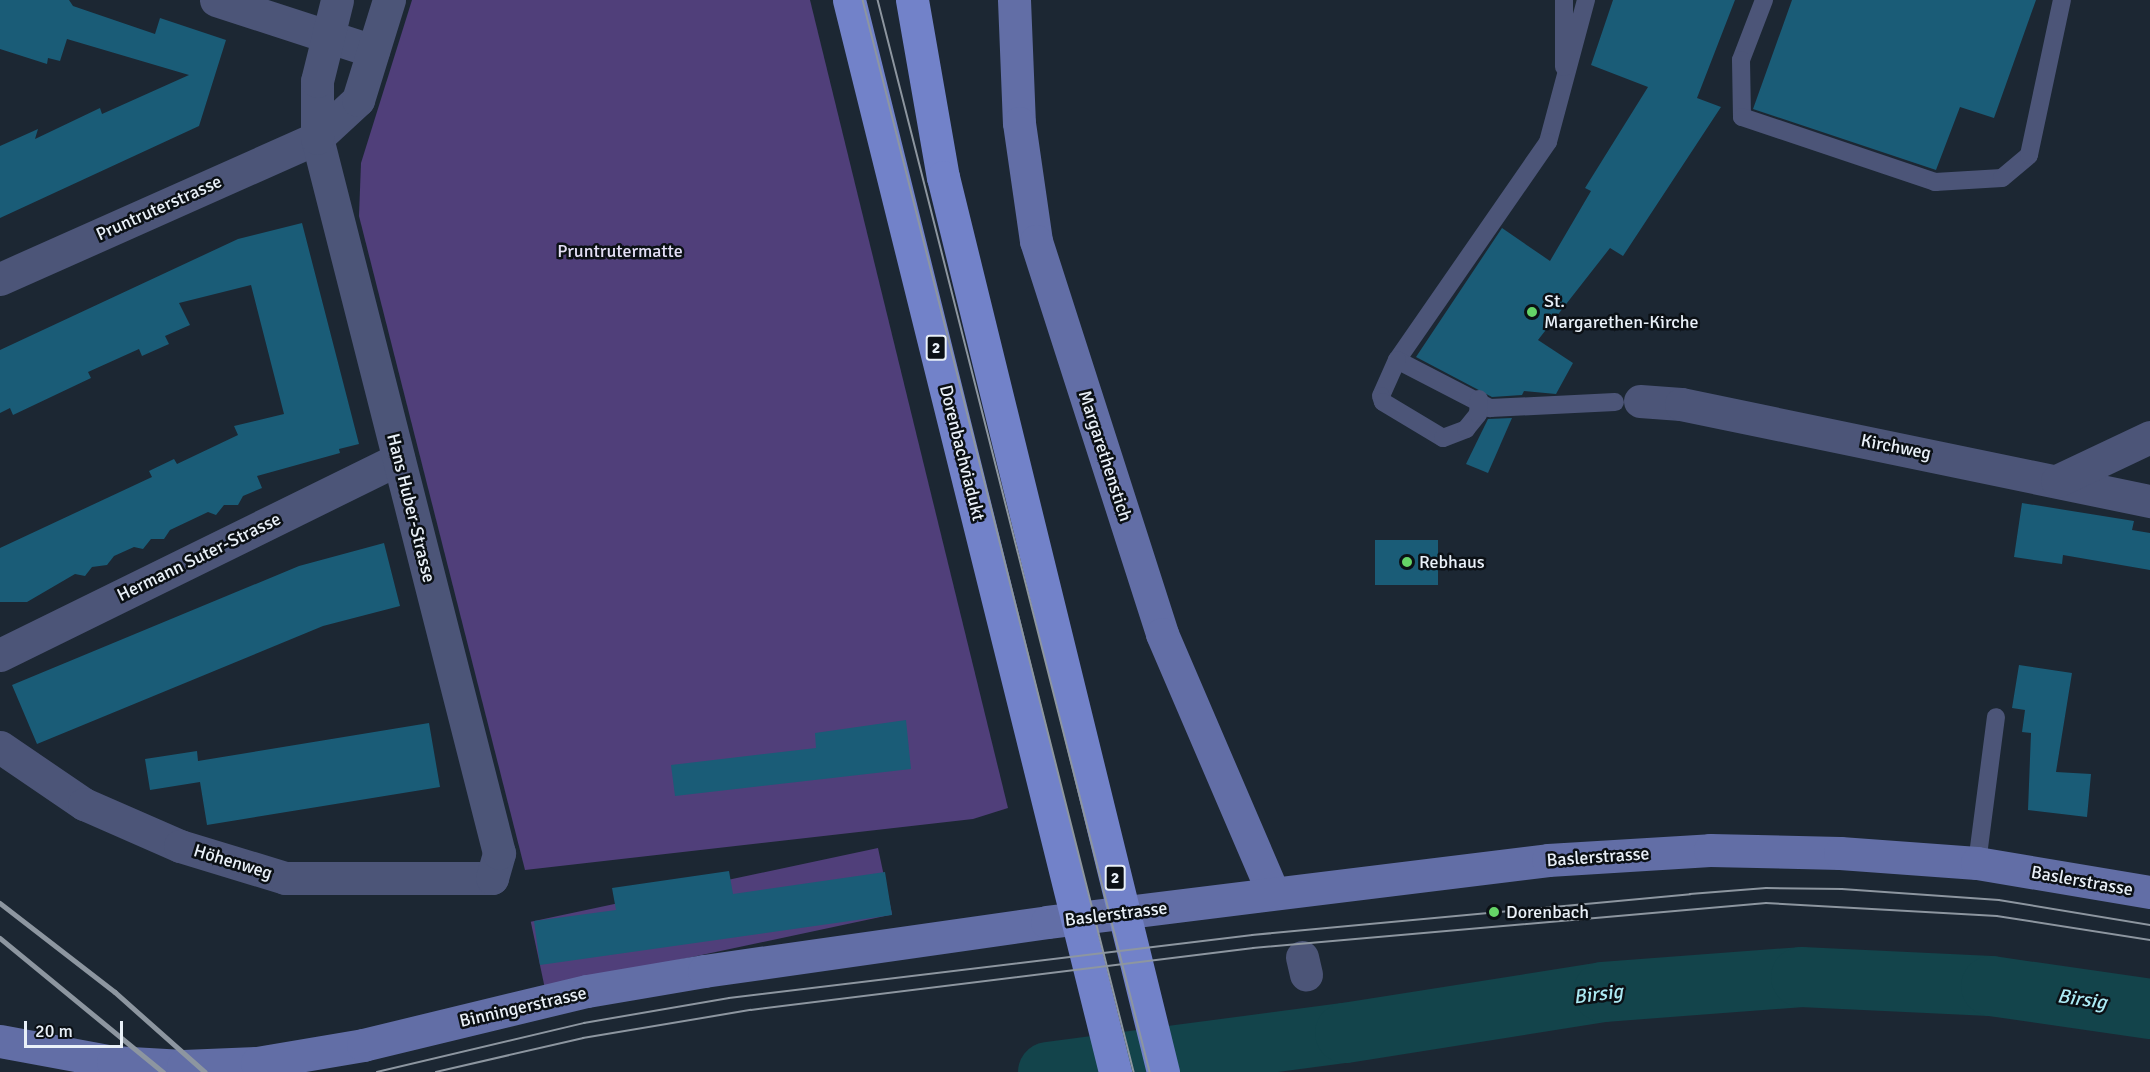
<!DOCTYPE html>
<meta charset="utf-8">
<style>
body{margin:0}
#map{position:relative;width:2150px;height:1072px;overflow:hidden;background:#1c2733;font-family:Signika,sans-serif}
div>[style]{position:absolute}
.green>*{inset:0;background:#503f7a;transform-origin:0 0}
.stream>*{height:10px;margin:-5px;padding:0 5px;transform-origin:5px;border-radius:5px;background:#13444b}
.river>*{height:60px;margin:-30px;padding:0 30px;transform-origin:30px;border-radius:30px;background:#13444b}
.building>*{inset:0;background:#1a5c77;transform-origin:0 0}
.service>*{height:18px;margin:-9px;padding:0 9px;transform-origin:9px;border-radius:9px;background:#4c5578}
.minor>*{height:33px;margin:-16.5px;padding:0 16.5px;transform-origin:16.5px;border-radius:16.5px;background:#4c5578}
.secondary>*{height:33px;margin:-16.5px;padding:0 16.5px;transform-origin:16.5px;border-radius:16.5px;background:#626ea6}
.primary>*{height:33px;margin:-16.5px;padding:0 16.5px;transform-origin:16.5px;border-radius:16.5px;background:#7282c9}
.tram>*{height:1.5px;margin:-0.75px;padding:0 0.75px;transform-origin:0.75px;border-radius:0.75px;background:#8d96a0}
.rail>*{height:4.5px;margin:-2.25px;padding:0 2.25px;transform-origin:2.25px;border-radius:2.25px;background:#8d96a0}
.dots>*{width:16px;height:16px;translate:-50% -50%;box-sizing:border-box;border:3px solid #0b1015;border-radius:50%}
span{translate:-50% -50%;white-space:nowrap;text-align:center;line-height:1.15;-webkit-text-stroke:5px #0b1015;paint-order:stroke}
.shield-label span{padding:2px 4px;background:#0b1015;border:2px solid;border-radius:4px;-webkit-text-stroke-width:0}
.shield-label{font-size:16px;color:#e9f0f8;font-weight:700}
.street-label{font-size:18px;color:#e9f0f8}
.park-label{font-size:18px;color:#e4dff6}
.poi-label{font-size:18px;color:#e9f0f8}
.left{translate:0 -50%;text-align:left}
.water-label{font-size:20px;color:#adebf5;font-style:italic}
.scale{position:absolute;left:24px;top:1021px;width:99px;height:27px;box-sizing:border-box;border:3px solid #e9f0f8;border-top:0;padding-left:8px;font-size:18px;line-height:21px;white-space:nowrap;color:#e9f0f8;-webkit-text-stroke:4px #0b1015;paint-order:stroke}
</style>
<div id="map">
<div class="green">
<div style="clip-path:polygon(412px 0,810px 0,1008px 808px,973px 819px,525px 870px,359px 216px,361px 163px)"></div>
<div style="left:878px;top:848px;width:68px;height:355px;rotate:78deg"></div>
</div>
<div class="stream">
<div style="left:1209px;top:1051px;width:22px;rotate:74deg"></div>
</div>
<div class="river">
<div style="left:1048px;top:1072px;width:300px;rotate:-7.5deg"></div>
<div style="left:1345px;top:1033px;width:261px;rotate:-9deg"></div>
<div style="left:1603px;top:992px;width:199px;rotate:-4.3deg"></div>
<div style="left:1801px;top:977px;width:190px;rotate:2.7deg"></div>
<div style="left:1991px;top:986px;width:161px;rotate:8.2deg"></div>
</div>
<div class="building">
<div style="clip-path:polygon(0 0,69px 0,73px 6px,155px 34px,160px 18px,226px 40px,199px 126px,0 218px,0 146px,38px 129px,35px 139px,100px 108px,102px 114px,189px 75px,67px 39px,60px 61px,48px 58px,47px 64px,0 49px)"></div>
<div style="clip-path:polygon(1613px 0,1735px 0,1697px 98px,1721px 107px,1623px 256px,1610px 248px,1538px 340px,1573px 363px,1556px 394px,1524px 391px,1522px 395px,1492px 397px,1416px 357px,1502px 228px,1550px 261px,1591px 191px,1585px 188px,1648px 87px,1591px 65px)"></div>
<div style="clip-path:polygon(1792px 0,2036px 0,1994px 118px,1960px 107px,1936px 170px,1753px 109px)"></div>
<div style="clip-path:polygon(302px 223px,359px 444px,339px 449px,340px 453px,257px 476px,262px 488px,243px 496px,238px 505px,224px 505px,216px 515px,208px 512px,170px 530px,164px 539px,151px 539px,143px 549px,134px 547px,114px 556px,107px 565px,92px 567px,85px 576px,75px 574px,27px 602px,0 602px,0 548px,152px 477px,149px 471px,174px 459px,177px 464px,238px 435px,234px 426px,284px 414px,251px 285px,179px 303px,190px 325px,165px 336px,169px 344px,142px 356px,139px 349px,88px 372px,91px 378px,13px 415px,10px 408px,0 413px,0 350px,238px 239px)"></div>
<div style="clip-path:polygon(1512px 418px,1488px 473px,1466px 464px,1488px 419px)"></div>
<div style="clip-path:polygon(2022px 503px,2134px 521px,2132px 530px,2150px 533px,2150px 570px,2063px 555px,2062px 564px,2014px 557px)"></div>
<div style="left:1375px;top:540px;width:63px;height:45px"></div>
<div style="clip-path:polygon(384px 543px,400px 606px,323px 626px,37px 744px,12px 685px,299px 566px)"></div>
<div style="clip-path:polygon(2019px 665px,2072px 673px,2056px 772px,2091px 774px,2087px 817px,2028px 810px,2031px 733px,2022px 732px,2025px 710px,2012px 708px)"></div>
<div style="clip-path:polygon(906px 720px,911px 769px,675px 796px,671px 765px,816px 748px,815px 733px)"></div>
<div style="clip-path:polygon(429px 723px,440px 787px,207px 825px,200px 782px,150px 790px,145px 759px,197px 751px,198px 761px)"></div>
<div style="clip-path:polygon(729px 871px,733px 894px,885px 872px,892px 915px,540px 965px,534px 921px,616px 910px,612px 888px)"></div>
</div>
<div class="service">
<div style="left:1586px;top:0;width:147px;rotate:105deg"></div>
<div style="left:1548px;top:142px;width:265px;rotate:124.7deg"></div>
<div style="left:1397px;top:360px;width:105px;rotate:27.3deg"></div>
<div style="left:1490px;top:408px;width:125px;rotate:-2.7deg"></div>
<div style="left:1764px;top:0;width:64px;rotate:111deg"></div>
<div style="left:1741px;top:60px;width:57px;rotate:89deg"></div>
<div style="left:1742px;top:117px;width:204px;rotate:18.6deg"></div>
<div style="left:1935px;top:182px;width:67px;rotate:-3.4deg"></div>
<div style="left:2002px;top:178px;width:35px;rotate:-40deg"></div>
<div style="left:2029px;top:155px;width:158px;rotate:-78deg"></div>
<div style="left:1564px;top:67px;width:67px;rotate:-90deg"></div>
<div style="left:1397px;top:360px;width:39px;rotate:114deg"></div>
<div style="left:1381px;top:396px;width:6px;rotate:72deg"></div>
<div style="left:1383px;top:402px;width:70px;rotate:31deg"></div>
<div style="left:1443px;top:438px;width:25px;rotate:-21deg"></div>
<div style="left:1466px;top:429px;width:19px;rotate:-51deg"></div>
<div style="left:1478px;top:414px;width:15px;rotate:-86deg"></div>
<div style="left:1977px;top:863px;width:147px;rotate:-82.6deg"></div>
</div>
<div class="minor">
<div style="left:216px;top:0;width:165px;rotate:18deg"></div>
<div style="left:0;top:279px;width:347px;rotate:-24deg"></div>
<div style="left:317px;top:138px;width:56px;rotate:-42.8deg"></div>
<div style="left:358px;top:100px;width:105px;rotate:-72.8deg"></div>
<div style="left:1640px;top:401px;width:41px;rotate:4.2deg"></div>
<div style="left:1681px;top:404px;width:479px;rotate:11.7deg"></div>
<div style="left:2057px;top:481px;width:103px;rotate:-25.3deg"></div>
<div style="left:0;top:655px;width:444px;rotate:-26.2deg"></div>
<div style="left:0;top:747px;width:102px;rotate:34.2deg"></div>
<div style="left:84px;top:804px;width:105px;rotate:23.6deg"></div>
<div style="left:180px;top:846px;width:110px;rotate:16.9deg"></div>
<div style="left:285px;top:878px;width:207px"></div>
<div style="left:492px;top:878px;width:26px;rotate:-74deg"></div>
<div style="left:499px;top:853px;width:738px;rotate:-104.28deg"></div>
<div style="left:317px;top:138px;width:57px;rotate:-90deg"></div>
<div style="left:317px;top:81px;width:83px;rotate:-76.1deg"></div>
<div style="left:1302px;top:957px;width:18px;rotate:77deg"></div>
</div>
<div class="secondary">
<div style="left:1014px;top:0;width:123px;rotate:87.7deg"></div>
<div style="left:1019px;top:123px;width:119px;rotate:81.8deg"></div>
<div style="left:1036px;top:241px;width:413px;rotate:72.2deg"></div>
<div style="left:1162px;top:634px;width:282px;rotate:66.8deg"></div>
<div style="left:0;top:1041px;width:115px;rotate:10.5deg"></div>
<div style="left:113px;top:1062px;width:70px;rotate:3.3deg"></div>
<div style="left:183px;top:1066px;width:74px;rotate:-2.3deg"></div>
<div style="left:257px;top:1063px;width:108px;rotate:-9.6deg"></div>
<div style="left:363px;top:1045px;width:230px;rotate:-13.6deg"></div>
<div style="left:587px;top:991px;width:119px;rotate:-9.7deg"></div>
<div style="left:704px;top:971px;width:346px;rotate:-8.1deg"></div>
<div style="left:1047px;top:922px;width:505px;rotate:-7.05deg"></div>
<div style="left:1548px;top:860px;width:162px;rotate:-3.5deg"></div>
<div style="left:1710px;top:850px;width:130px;rotate:1.3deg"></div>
<div style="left:1840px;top:853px;width:137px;rotate:4.2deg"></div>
<div style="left:1977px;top:863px;width:175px;rotate:9.5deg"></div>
</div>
<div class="primary">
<div style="left:849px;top:0;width:1105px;rotate:76.06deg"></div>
<div style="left:912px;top:0;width:180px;rotate:80.1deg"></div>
<div style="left:943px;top:177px;width:922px;rotate:76.19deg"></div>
</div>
<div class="tram">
<div style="left:863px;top:0;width:1106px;rotate:75.81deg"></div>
<div style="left:878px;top:0;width:1106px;rotate:75.76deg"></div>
<div style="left:377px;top:1072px;width:213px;rotate:-13.3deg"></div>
<div style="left:584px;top:1023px;width:147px;rotate:-9.8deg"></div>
<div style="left:729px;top:998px;width:527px;rotate:-6.87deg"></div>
<div style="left:1252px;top:935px;width:440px;rotate:-5.3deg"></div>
<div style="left:1690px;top:894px;width:76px;rotate:-4.5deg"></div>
<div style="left:1766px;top:888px;width:76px;rotate:0.8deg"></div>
<div style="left:1842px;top:889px;width:157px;rotate:4deg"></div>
<div style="left:1999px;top:900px;width:153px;rotate:9.4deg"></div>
<div style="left:436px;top:1072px;width:151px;rotate:-13deg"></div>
<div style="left:583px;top:1038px;width:170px;rotate:-9.5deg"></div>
<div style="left:751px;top:1010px;width:506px;rotate:-7.04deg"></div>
<div style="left:1253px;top:948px;width:515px;rotate:-5.01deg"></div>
<div style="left:1766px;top:903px;width:231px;rotate:3.2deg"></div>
<div style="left:1997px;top:916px;width:155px;rotate:8.9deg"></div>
</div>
<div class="rail">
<div style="left:0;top:903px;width:145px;rotate:37.7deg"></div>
<div style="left:115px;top:992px;width:120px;rotate:41.6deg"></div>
<div style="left:0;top:938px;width:211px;rotate:39.4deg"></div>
</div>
<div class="dots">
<div style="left:1532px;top:312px;background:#65d467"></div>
<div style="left:1407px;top:562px;background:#65d467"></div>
<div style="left:1494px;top:912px;background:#65d467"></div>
</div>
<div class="shield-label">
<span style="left:936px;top:348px">2</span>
<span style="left:1115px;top:878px">2</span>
</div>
<div class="street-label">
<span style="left:159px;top:208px;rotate:-24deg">Pruntruterstrasse</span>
<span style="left:1896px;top:447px;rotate:11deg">Kirchweg</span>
<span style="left:962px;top:453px;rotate:76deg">Dorenbachviadukt</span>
<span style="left:1105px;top:456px;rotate:72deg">Margarethenstich</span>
<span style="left:411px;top:508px;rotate:76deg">Hans Huber-Strasse</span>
<span style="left:199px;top:557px;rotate:-26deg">Hermann Suter-Strasse</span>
<span style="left:1598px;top:857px;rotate:-4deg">Baslerstrasse</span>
<span style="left:233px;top:862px;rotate:17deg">Höhenweg</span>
<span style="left:2082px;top:881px;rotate:10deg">Baslerstrasse</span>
<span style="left:1116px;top:914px;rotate:-7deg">Baslerstrasse</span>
<span style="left:523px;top:1007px;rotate:-13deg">Binningerstrasse</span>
</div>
<div class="park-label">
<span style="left:620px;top:251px">Pruntrutermatte</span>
</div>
<div class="poi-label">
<span class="left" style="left:1544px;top:312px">St.<br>Margarethen-Kirche</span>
<span class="left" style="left:1419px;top:562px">Rebhaus</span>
<span class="left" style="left:1506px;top:912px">Dorenbach</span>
</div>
<div class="water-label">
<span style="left:1598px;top:994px;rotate:-7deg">Birsig</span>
<span style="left:2082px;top:999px;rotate:8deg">Birsig</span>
</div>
<div class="scale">20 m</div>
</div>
